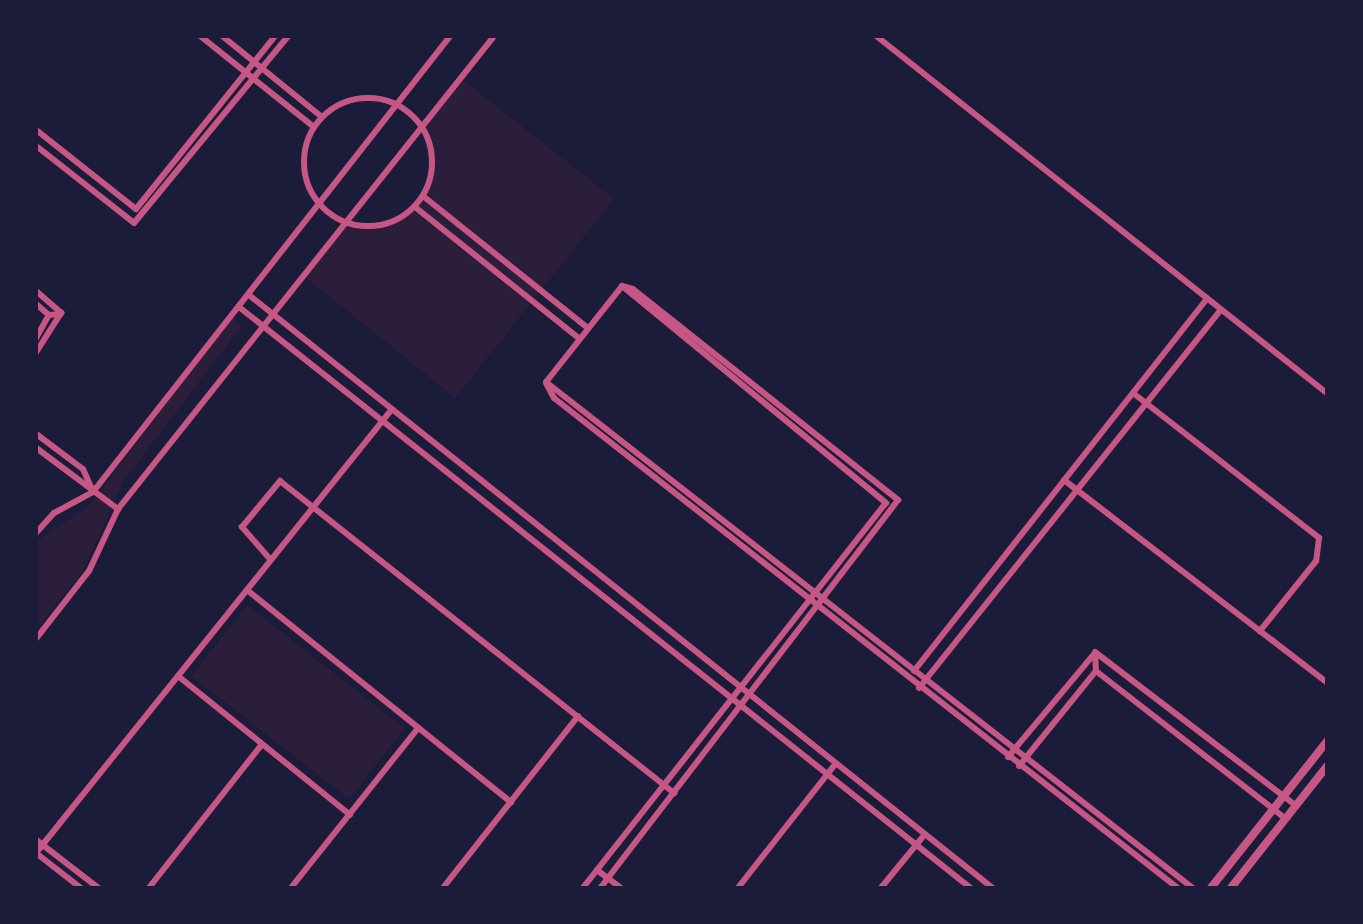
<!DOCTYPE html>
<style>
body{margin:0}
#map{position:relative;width:1363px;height:924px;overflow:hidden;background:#1b1b3a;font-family:Manrope,sans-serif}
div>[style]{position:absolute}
.green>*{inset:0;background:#2a1e3b;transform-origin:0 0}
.minor>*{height:6px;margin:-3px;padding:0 3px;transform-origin:3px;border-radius:3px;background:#c65784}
.minor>.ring{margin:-3px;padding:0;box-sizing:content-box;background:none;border:6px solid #c65784;border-radius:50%}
.tertiary>*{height:8px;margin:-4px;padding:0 4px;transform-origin:4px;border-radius:4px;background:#c65784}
span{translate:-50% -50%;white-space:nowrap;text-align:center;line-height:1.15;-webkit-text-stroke:9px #1b1b3a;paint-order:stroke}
.frame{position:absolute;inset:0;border:38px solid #1b1b3a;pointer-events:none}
</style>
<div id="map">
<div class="green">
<div style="clip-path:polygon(462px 79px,614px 199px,455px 398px,304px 276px,344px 223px,374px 229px,420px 205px,431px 179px,422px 129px)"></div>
<div style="clip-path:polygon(232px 316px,242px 326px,124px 480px,84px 569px,35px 631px,35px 542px,89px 506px)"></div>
<div style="left:247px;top:605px;width:200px;height:90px;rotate:38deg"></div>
</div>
<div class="minor">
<div style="left:105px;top:35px;width:5px"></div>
<div style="left:199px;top:35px;width:147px;rotate:38.7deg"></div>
<div style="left:221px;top:35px;width:130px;rotate:39.1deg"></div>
<div style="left:875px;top:35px;width:578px;rotate:38.4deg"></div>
<div class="ring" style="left:304px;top:98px;width:122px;height:122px"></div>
<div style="left:35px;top:129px;width:129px;rotate:38.4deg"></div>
<div style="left:35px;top:145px;width:126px;rotate:38.2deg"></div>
<div style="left:423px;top:196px;width:211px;rotate:38.7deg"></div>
<div style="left:415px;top:207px;width:211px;rotate:38.7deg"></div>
<div style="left:136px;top:209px;width:223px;rotate:-51.2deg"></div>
<div style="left:134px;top:223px;width:244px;rotate:-50.5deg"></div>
<div style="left:622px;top:286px;width:342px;rotate:39.4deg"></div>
<div style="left:35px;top:290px;width:35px;rotate:41deg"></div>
<div style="left:249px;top:295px;width:953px;rotate:38.57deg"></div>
<div style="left:35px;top:303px;width:18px;rotate:41deg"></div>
<div style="left:49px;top:315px;width:11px;rotate:-5deg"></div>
<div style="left:239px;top:307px;width:936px;rotate:38.45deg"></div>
<div style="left:35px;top:340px;width:29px;rotate:-61deg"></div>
<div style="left:35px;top:354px;width:49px;rotate:-57.6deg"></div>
<div style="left:546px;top:382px;width:122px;rotate:-51.6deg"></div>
<div style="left:622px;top:286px;width:11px;rotate:15deg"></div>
<div style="left:633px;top:289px;width:339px;rotate:38.5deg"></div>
<div style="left:898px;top:500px;width:491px;rotate:127.5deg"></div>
<div style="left:546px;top:382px;width:823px;rotate:38.04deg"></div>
<div style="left:546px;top:383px;width:17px;rotate:62deg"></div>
<div style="left:554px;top:398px;width:795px;rotate:38.15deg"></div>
<div style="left:1133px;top:393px;width:236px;rotate:37.9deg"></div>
<div style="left:1319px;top:538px;width:23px;rotate:97deg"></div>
<div style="left:1316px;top:561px;width:90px;rotate:128.7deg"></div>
<div style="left:35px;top:433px;width:60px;rotate:36.9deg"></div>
<div style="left:83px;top:469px;width:24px;rotate:66deg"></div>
<div style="left:35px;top:447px;width:104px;rotate:36.8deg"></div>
<div style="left:1064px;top:480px;width:333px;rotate:37.6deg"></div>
<div style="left:35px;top:534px;width:28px;rotate:-48deg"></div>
<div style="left:54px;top:513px;width:44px;rotate:-28.3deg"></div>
<div style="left:93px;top:492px;width:581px;rotate:-51.93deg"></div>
<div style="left:270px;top:559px;width:43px;rotate:-131.2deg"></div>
<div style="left:242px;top:527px;width:60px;rotate:-50.4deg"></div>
<div style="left:280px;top:481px;width:503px;rotate:38.37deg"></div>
<div style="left:247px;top:590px;width:339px;rotate:38.8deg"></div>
<div style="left:35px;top:640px;width:88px;rotate:-52deg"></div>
<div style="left:89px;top:571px;width:68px;rotate:-64.9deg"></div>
<div style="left:118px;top:509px;width:606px;rotate:-51.5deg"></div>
<div style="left:1095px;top:652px;width:252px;rotate:37.4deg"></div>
<div style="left:914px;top:671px;width:474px;rotate:-51.8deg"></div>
<div style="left:1096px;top:671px;width:239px;rotate:37.9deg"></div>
<div style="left:178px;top:676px;width:221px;rotate:38.9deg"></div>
<div style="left:919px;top:688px;width:484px;rotate:-51.4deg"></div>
<div style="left:1008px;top:757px;width:136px;rotate:-50.1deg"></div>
<div style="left:1019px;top:766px;width:122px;rotate:-51deg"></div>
<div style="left:1096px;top:671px;width:18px;rotate:-93deg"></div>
<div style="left:35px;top:839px;width:82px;rotate:37.6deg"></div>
<div style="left:36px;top:853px;width:569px;rotate:-51.28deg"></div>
<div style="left:36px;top:853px;width:58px;rotate:38deg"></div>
<div style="left:597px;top:870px;width:31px;rotate:37deg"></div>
<div style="left:148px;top:889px;width:184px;rotate:-51.8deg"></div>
<div style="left:290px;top:889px;width:206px;rotate:-51.5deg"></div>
<div style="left:442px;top:889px;width:220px;rotate:-51.8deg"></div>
<div style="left:582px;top:889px;width:491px;rotate:-51.8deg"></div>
<div style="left:737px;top:889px;width:160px;rotate:-51.8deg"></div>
<div style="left:880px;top:889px;width:71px;rotate:-50.7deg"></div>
</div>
<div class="tertiary">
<div style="left:1210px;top:889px;width:190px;rotate:-51.6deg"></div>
<div style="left:1230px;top:889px;width:158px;rotate:-51.7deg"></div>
</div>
<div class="frame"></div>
</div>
